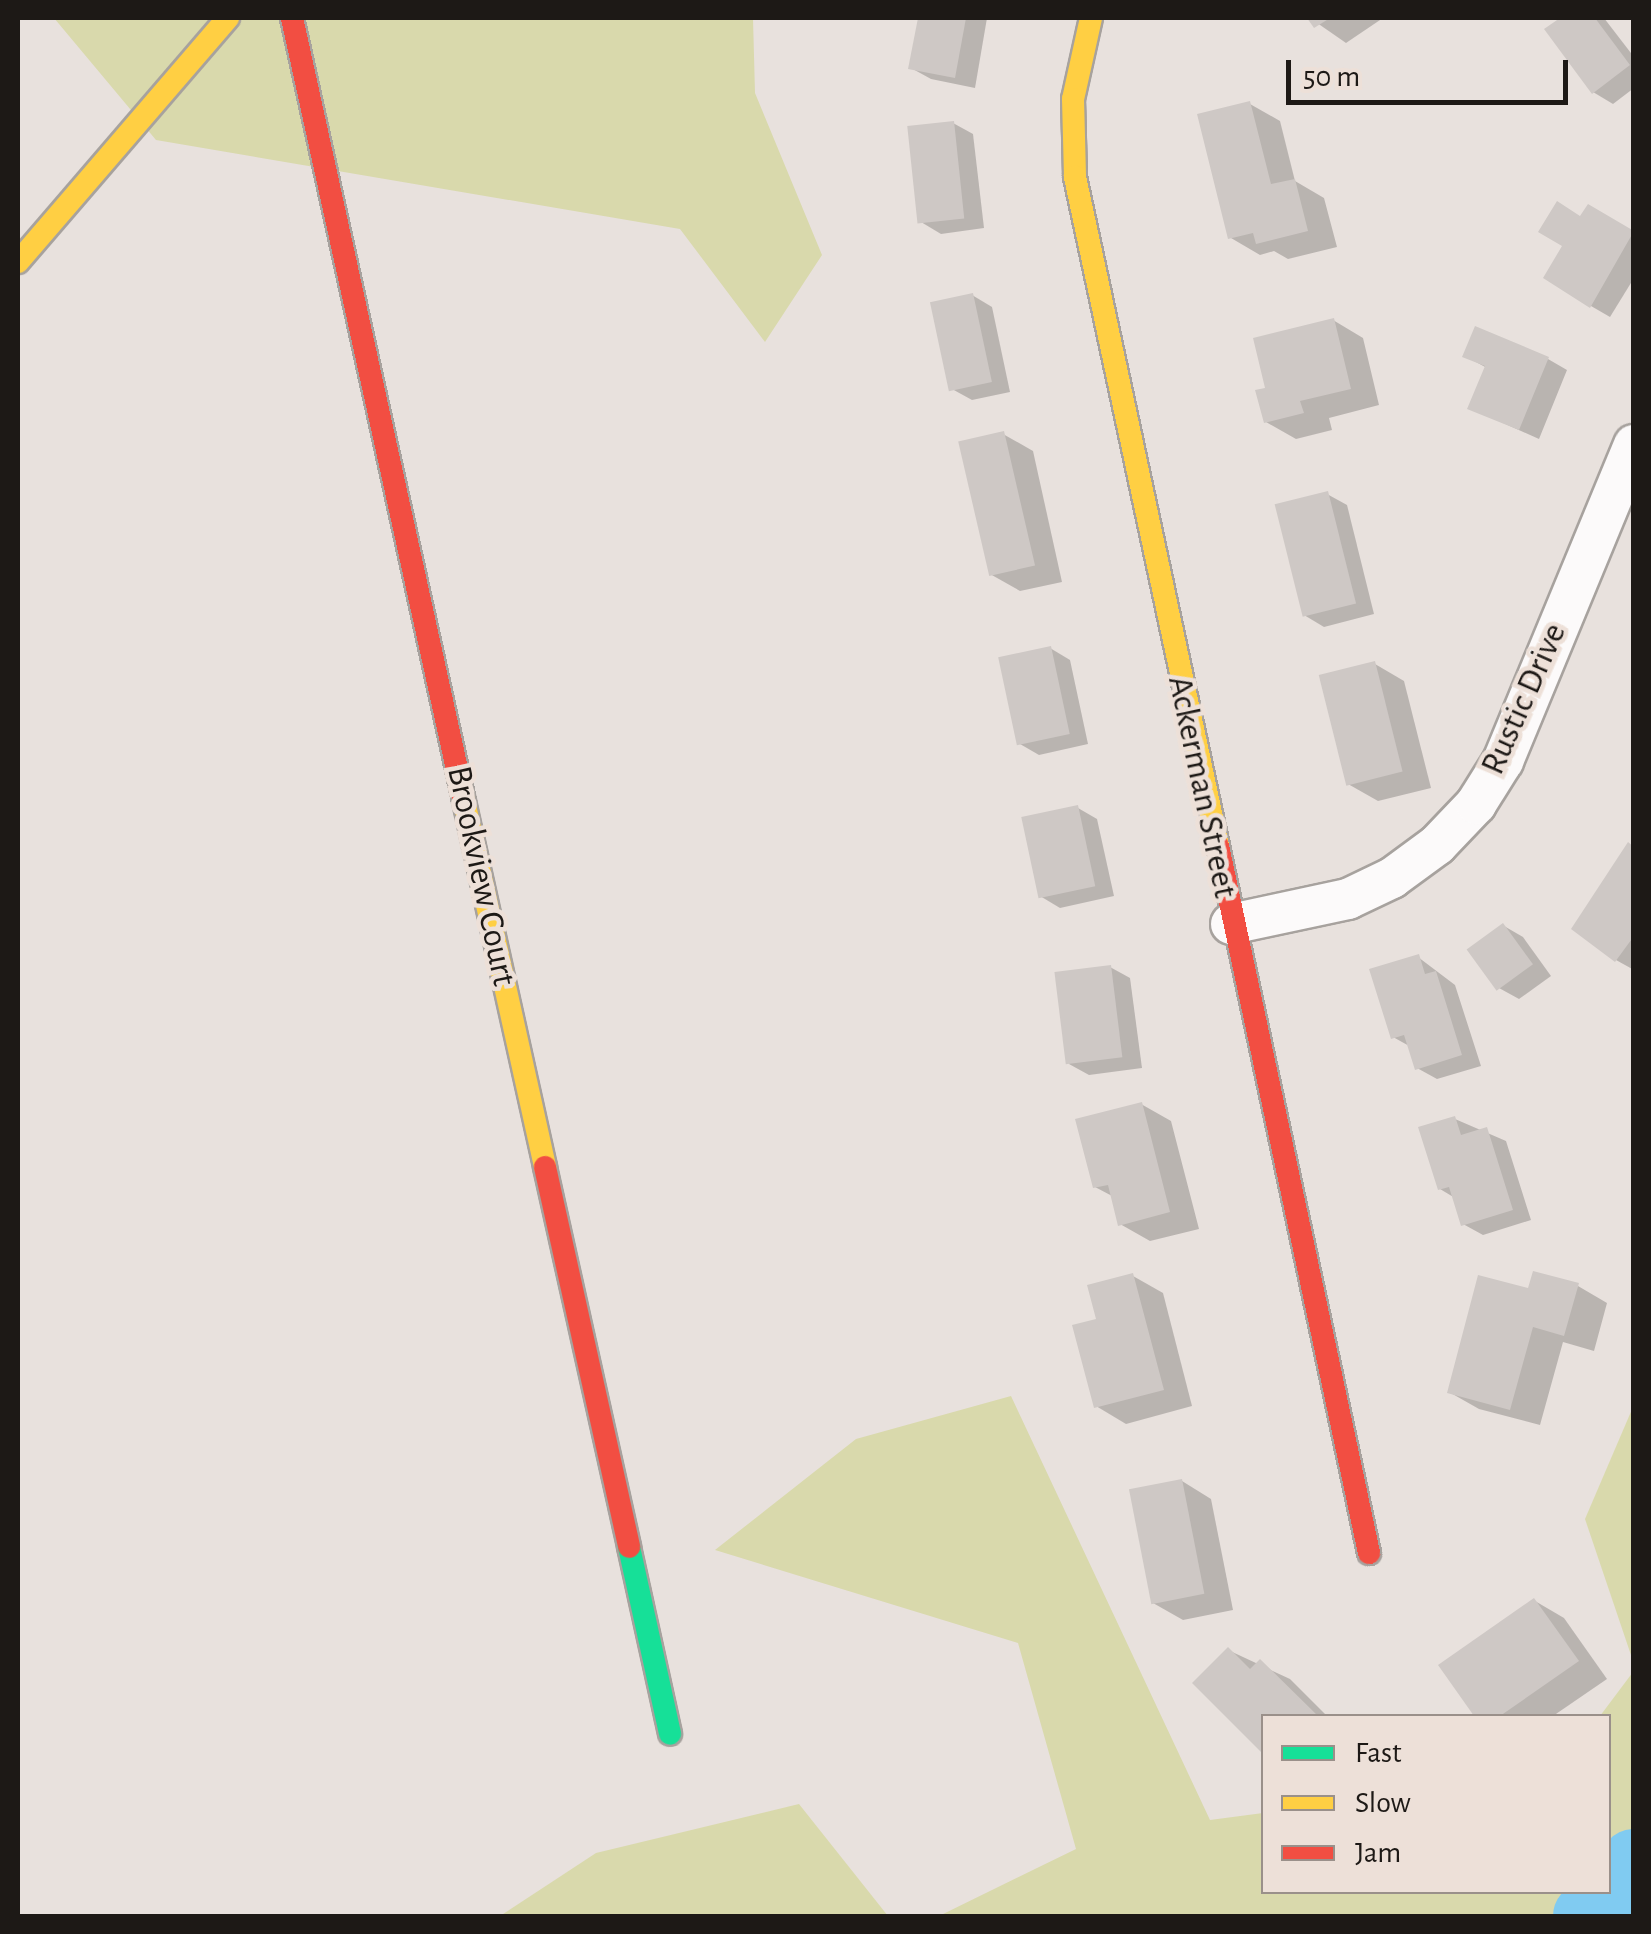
<!DOCTYPE html>
<style>
body{margin:0}
#map{position:relative;width:1651px;height:1934px;overflow:hidden;background:#e8e1dd;font-family:"Alegreya Sans",sans-serif}
div>[style]{position:absolute}
.green>*{inset:0;background:#d9d9ac}
.shadow>*{inset:0;background:#0003}
.river>*{height:68px;margin:-34px;padding:0 34px;transform-origin:34px;border-radius:34px;background:#80cbf1}
.building>*{inset:0;background:#cec8c5;transform-origin:0 0}
.roads{filter:drop-shadow(2px 0 #a7a29e) drop-shadow(-2px 0 #a7a29e) drop-shadow(0 2px #a7a29e) drop-shadow(0 -2px #a7a29e)}
.street>*{height:40px;margin:-20px;padding:0 20px;transform-origin:20px;border-radius:20px;background:#fcfafa}
.fast>*{height:22px;margin:-11px;padding:0 11px;transform-origin:11px;border-radius:11px;background:#16e098}
.slow>*{height:22px;margin:-11px;padding:0 11px;transform-origin:11px;border-radius:11px;background:#ffcf43}
.jam>*{height:22px;margin:-11px;padding:0 11px;transform-origin:11px;border-radius:11px;background:#f24e42}
span{translate:-50% -50%;white-space:nowrap;text-align:center;line-height:1.15;-webkit-text-stroke:9px #ede0d8;paint-order:stroke}
.street-label{font-size:35px;color:#1d1916}
.frame{position:absolute;inset:0;border:20px solid #1d1916;pointer-events:none}
.legend{position:absolute;left:1261px;top:1714px;width:350px;height:180px;box-sizing:border-box;background:#ede0d8;border:2px solid #9a908a;margin:0;padding:12px 18px;list-style:none;font-size:30px;color:#1d1916}
.legend li{display:flex;align-items:center;gap:20px;height:50px}
.legend b{width:50px;border:2px solid #9a908a}
.scale{position:absolute;left:1286px;top:60px;width:282px;height:45px;box-sizing:border-box;border:5px solid #1d1916;border-top:0;padding-left:12px;font-size:30px;line-height:35px;white-space:nowrap;color:#1d1916;-webkit-text-stroke:8px #ede0d8;paint-order:stroke}
</style>
<div id="map">
<div class="green">
<div style="clip-path:polygon(54px 18px,753px 18px,755px 93px,822px 255px,765px 342px,680px 229px,156px 140px)"></div>
<div style="clip-path:polygon(1011px 1396px,1210px 1820px,1263px 1813px,1264px 1892px,1608px 1892px,1608px 1716px,1600px 1716px,1633px 1672px,1633px 1916px,939px 1916px,1076px 1849px,1018px 1643px,715px 1550px,856px 1439px)"></div>
<div style="clip-path:polygon(1633px 1407px,1633px 1661px,1585px 1519px)"></div>
<div style="clip-path:polygon(799px 1804px,888px 1916px,500px 1916px,596px 1853px)"></div>
</div>
<div class="shadow">
<div style="clip-path:polygon(920px 18px,987px 18px,975px 88px,931px 79px,911px 68px)"></div>
<div style="clip-path:polygon(1310px 18px,1383px 18px,1346px 43px)"></div>
<div style="clip-path:polygon(1564px 18px,1604px 18px,1634px 57px,1634px 88px,1613px 104px,1593px 92px,1547px 30px)"></div>
<div style="clip-path:polygon(1250px 104px,1280px 121px,1295px 181px,1324px 198px,1337px 247px,1288px 259px,1274px 251px,1260px 255px,1231px 238px)"></div>
<div style="clip-path:polygon(953px 123px,973px 134px,984px 228px,941px 234px,921px 222px)"></div>
<div style="clip-path:polygon(1589px 207px,1634px 234px,1634px 278px,1610px 317px,1591px 306px,1582px 218px)"></div>
<div style="clip-path:polygon(972px 295px,992px 307px,1010px 392px,972px 400px,952px 389px)"></div>
<div style="clip-path:polygon(1333px 320px,1363px 338px,1379px 405px,1329px 418px,1332px 430px,1296px 439px,1266px 422px,1268px 389px)"></div>
<div style="clip-path:polygon(1465px 356px,1548px 359px,1567px 370px,1539px 439px,1470px 408px,1487px 368px)"></div>
<div style="clip-path:polygon(1003px 434px,1033px 451px,1062px 582px,1020px 591px,990px 574px)"></div>
<div style="clip-path:polygon(1327px 494px,1347px 505px,1374px 614px,1324px 627px,1304px 615px)"></div>
<div style="clip-path:polygon(1050px 648px,1070px 660px,1088px 744px,1039px 755px,1020px 744px)"></div>
<div style="clip-path:polygon(1375px 664px,1404px 681px,1431px 788px,1378px 801px,1348px 784px)"></div>
<div style="clip-path:polygon(1078px 808px,1097px 819px,1114px 896px,1060px 908px,1040px 896px)"></div>
<div style="clip-path:polygon(1634px 848px,1634px 970px,1616px 960px)"></div>
<div style="clip-path:polygon(1504px 926px,1523px 937px,1551px 976px,1519px 999px,1499px 988px)"></div>
<div style="clip-path:polygon(1418px 957px,1455px 985px,1481px 1066px,1437px 1079px,1417px 1068px,1411px 1047px,1393px 1037px)"></div>
<div style="clip-path:polygon(1110px 967px,1130px 978px,1142px 1068px,1089px 1075px,1069px 1064px)"></div>
<div style="clip-path:polygon(1141px 1104px,1171px 1121px,1199px 1229px,1150px 1241px,1120px 1224px,1114px 1197px,1095px 1187px)"></div>
<div style="clip-path:polygon(1455px 1119px,1506px 1141px,1531px 1220px,1483px 1235px,1463px 1224px,1455px 1198px,1440px 1189px)"></div>
<div style="clip-path:polygon(1133px 1276px,1163px 1293px,1192px 1406px,1126px 1424px,1096px 1406px,1099px 1321px)"></div>
<div style="clip-path:polygon(1578px 1286px,1607px 1303px,1594px 1351px,1563px 1342px,1540px 1425px,1479px 1409px,1449px 1392px,1530px 1291px)"></div>
<div style="clip-path:polygon(1182px 1481px,1211px 1499px,1233px 1610px,1183px 1620px,1153px 1603px)"></div>
<div style="clip-path:polygon(1535px 1601px,1564px 1618px,1607px 1679px,1553px 1716px,1477px 1716px,1441px 1666px)"></div>
<div style="clip-path:polygon(1228px 1650px,1290px 1679px,1327px 1716px,1264px 1716px)"></div>
</div>
<div class="river">
<div style="left:1587px;top:1916px;width:71px;rotate:-48.4deg"></div>
</div>
<div class="building">
<div style="clip-path:polygon(918px 18px,966px 18px,955px 78px,908px 69px)"></div>
<div style="clip-path:polygon(1307px 18px,1330px 18px,1314px 28px)"></div>
<div style="clip-path:polygon(1560px 18px,1595px 18px,1630px 65px,1592px 94px,1544px 29px)"></div>
<div style="clip-path:polygon(1250px 101px,1271px 184px,1295px 179px,1308px 231px,1256px 244px,1253px 233px,1228px 239px,1197px 114px)"></div>
<div style="left:954px;top:121px;width:98px;height:47px;rotate:84deg"></div>
<div style="clip-path:polygon(1557px 201px,1580px 216px,1588px 204px,1634px 231px,1590px 308px,1543px 278px,1562px 246px,1538px 232px)"></div>
<div style="left:973px;top:293px;width:91px;height:44px;rotate:78deg"></div>
<div style="clip-path:polygon(1334px 318px,1351px 389px,1300px 401px,1304px 413px,1264px 423px,1255px 390px,1265px 388px,1253px 338px)"></div>
<div style="clip-path:polygon(1475px 326px,1549px 357px,1519px 430px,1467px 409px,1485px 366px,1462px 357px)"></div>
<div style="left:1004px;top:431px;width:138px;height:47px;rotate:77deg"></div>
<div style="left:1328px;top:491px;width:116px;height:55px;rotate:76deg"></div>
<div style="left:1051px;top:646px;width:90px;height:54px;rotate:78deg"></div>
<div style="left:1375px;top:661px;width:114px;height:58px;rotate:76deg"></div>
<div style="left:1078px;top:805px;width:83px;height:58px;rotate:78deg"></div>
<div style="clip-path:polygon(1628px 842px,1634px 847px,1634px 936px,1615px 962px,1571px 929px)"></div>
<div style="left:1503px;top:923px;width:51px;height:45px;rotate:54deg"></div>
<div style="clip-path:polygon(1419px 954px,1425px 974px,1436px 971px,1462px 1055px,1415px 1070px,1404px 1035px,1391px 1039px,1369px 969px)"></div>
<div style="left:1111px;top:965px;width:93px;height:57px;rotate:83deg"></div>
<div style="clip-path:polygon(1142px 1102px,1170px 1212px,1118px 1226px,1108px 1185px,1093px 1188px,1075px 1119px)"></div>
<div style="clip-path:polygon(1455px 1116px,1461px 1135px,1487px 1127px,1513px 1210px,1461px 1226px,1449px 1187px,1438px 1190px,1418px 1127px)"></div>
<div style="clip-path:polygon(1533px 1271px,1579px 1283px,1564px 1336px,1533px 1327px,1510px 1410px,1447px 1393px,1478px 1275px,1528px 1288px)"></div>
<div style="clip-path:polygon(1133px 1273px,1164px 1390px,1094px 1408px,1072px 1325px,1096px 1319px,1087px 1285px)"></div>
<div style="left:1182px;top:1479px;width:117px;height:54px;rotate:79deg"></div>
<div style="clip-path:polygon(1534px 1598px,1579px 1661px,1500px 1716px,1474px 1716px,1438px 1665px)"></div>
<div style="clip-path:polygon(1228px 1647px,1250px 1669px,1260px 1659px,1318px 1716px,1264px 1716px,1264px 1755px,1192px 1683px)"></div>
</div>
<div class="roads">
<div class="street">
<div style="left:1231px;top:924px;width:120px;rotate:-12.1deg"></div>
<div style="left:1348px;top:899px;width:49px;rotate:-25.5deg"></div>
<div style="left:1392px;top:878px;width:56px;rotate:-36.3deg"></div>
<div style="left:1437px;top:845px;width:57px;rotate:-46.4deg"></div>
<div style="left:1476px;top:804px;width:51px;rotate:-57.9deg"></div>
<div style="left:1503px;top:761px;width:342px;rotate:-67.5deg"></div>
</div>
<div class="fast">
<div style="left:629px;top:1547px;width:191px;rotate:77.6deg"></div>
</div>
<div class="slow">
<div style="left:1091px;top:18px;width:83px;rotate:102.5deg"></div>
<div style="left:1073px;top:99px;width:78px;rotate:88.5deg"></div>
<div style="left:1075px;top:177px;width:684px;rotate:77.93deg"></div>
<div style="left:18px;top:262px;width:322px;rotate:-49.3deg"></div>
<div style="left:464px;top:801px;width:375px;rotate:77.5deg"></div>
</div>
<div class="jam">
<div style="left:292px;top:18px;width:802px;rotate:77.61deg"></div>
<div style="left:1218px;top:846px;width:723px;rotate:77.94deg"></div>
<div style="left:545px;top:1167px;width:389px;rotate:77.5deg"></div>
</div>
</div>
<div class="street-label">
<span style="left:1524px;top:699px;rotate:-66deg">Rustic Drive</span>
<span style="left:1202px;top:787px;rotate:78deg">Ackerman Street</span>
<span style="left:481px;top:876px;rotate:78deg">Brookview Court</span>
</div>
<div class="frame"></div>
<ul class="legend">
<li><b style="height:12px;background:#16e098"></b>Fast</li>
<li><b style="height:12px;background:#ffcf43"></b>Slow</li>
<li><b style="height:12px;background:#f24e42"></b>Jam</li>
</ul>
<div class="scale">50 m</div>
</div>
